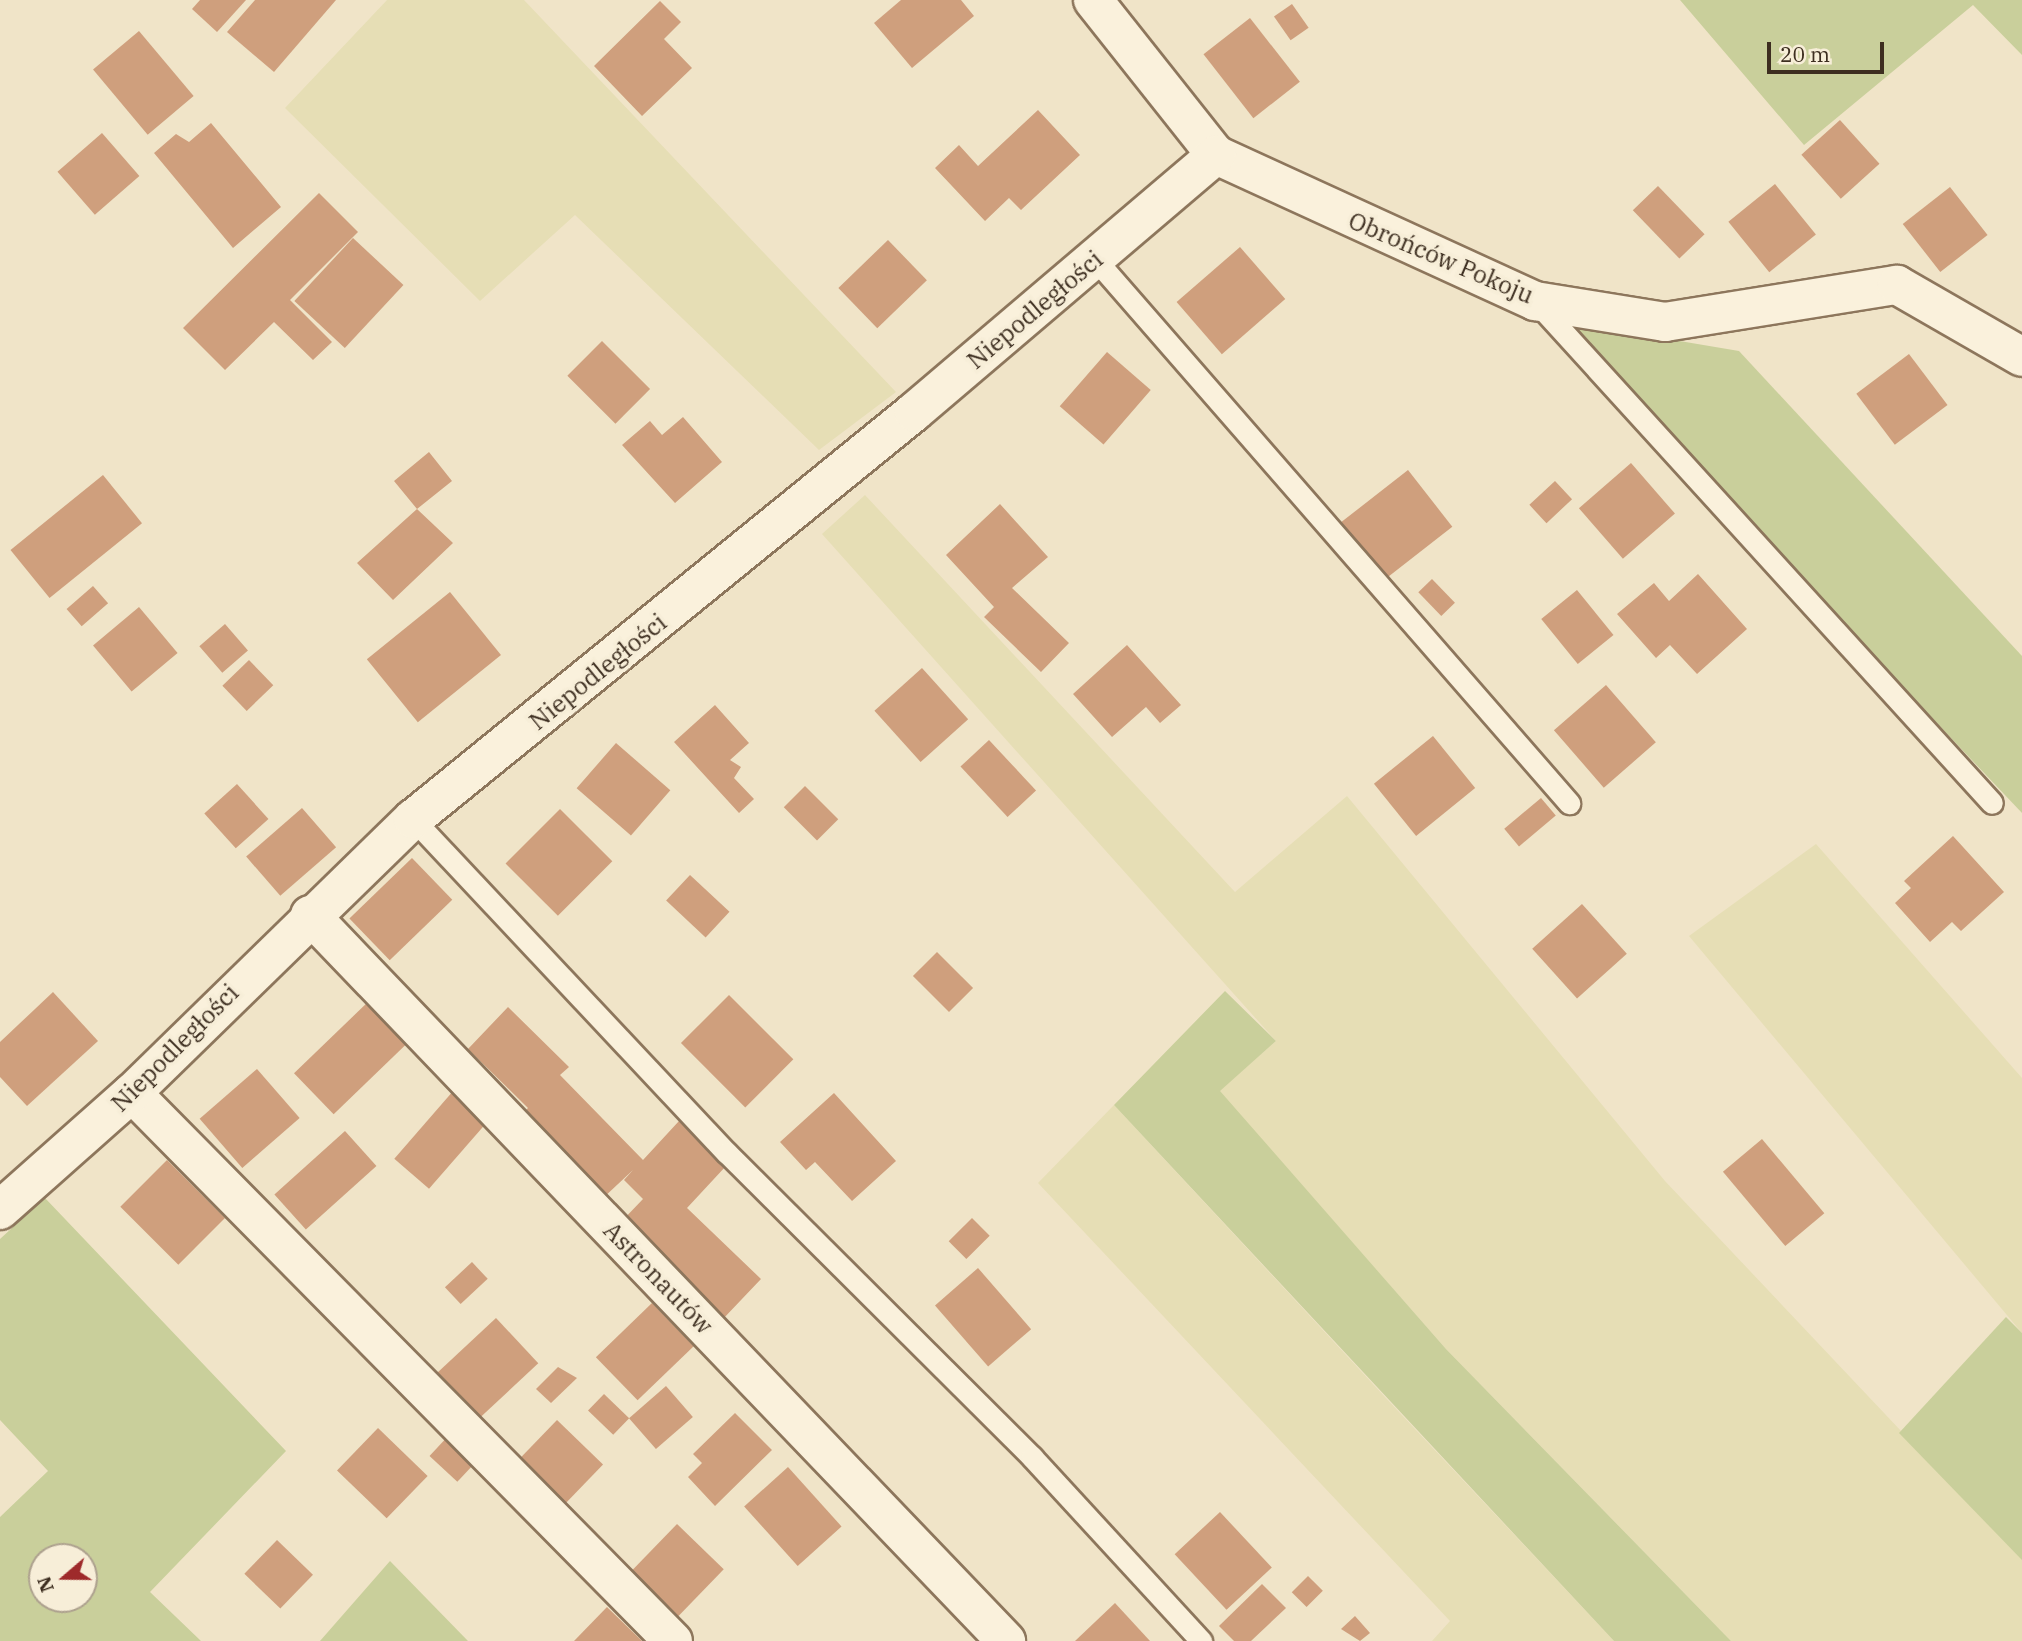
<!DOCTYPE html>
<meta charset="utf-8">
<style>
body{margin:0}
#map{position:relative;width:2022px;height:1641px;overflow:hidden;background:#f0e4c8;font-family:"IBM Plex Serif",serif}
div>[style]{position:absolute}
.farmland>*{inset:0;background:#e6deb5}
.green>*{inset:0;background:#c9cf9b}
.building>*{inset:0;background:#cf9f7d;transform-origin:0 0}
.roads{filter:drop-shadow(2px 0 #8d765c) drop-shadow(-2px 0 #8d765c) drop-shadow(0 2px #8d765c) drop-shadow(0 -2px #8d765c)}
.lane>*{height:21px;margin:-10.5px;padding:0 10.5px;transform-origin:10.5px;border-radius:10.5px;background:#faf1dc}
.street>*{height:38px;margin:-19px;padding:0 19px;transform-origin:19px;border-radius:19px;background:#faf1dc}
span{translate:-50% -50%;white-space:nowrap;text-align:center;line-height:1.15;-webkit-text-stroke:7px #f7eed8;paint-order:stroke}
.street-label{font-size:24px;color:#3d2e20}
.north{position:absolute;left:28px;top:1543px;width:70px;height:70px;box-sizing:border-box;background:#f7eed8;border:2px solid #ada18e;border-radius:50%;rotate:250deg;font-size:19px;font-weight:700;line-height:28px;text-align:center;color:#3d2e20}
.north::after{content:'';display:block;margin:auto;width:24px;height:32px;background:#9e2a2b;clip-path:polygon(50% 0,100% 100%,50% 72%,0 100%)}
.scale{position:absolute;left:1767px;top:42px;width:117px;height:32px;box-sizing:border-box;border:4px solid #3d2e20;border-top:0;padding-left:9px;font-size:21px;line-height:24px;white-space:nowrap;color:#3d2e20;-webkit-text-stroke:5px #f7eed8;paint-order:stroke}
</style>
<div id="map">
<div class="farmland">
<div style="clip-path:polygon(387px 0,524px 0,896px 392px,819px 450px,575px 215px,480px 301px,285px 108px)"></div>
<div style="clip-path:polygon(865px 495px,1235px 892px,1347px 796px,1665px 1181px,2022px 1559px,2022px 1641px,1731px 1641px,1446px 1349px,1219px 1091px,1276px 1041px,822px 534px)"></div>
<div style="clip-path:polygon(1816px 844px,2022px 1078px,2022px 1333px,1689px 936px)"></div>
<div style="clip-path:polygon(1114px 1105px,1385px 1397px,1614px 1641px,1432px 1641px,1450px 1621px,1038px 1183px)"></div>
</div>
<div class="green">
<div style="clip-path:polygon(1680px 0,2022px 0,2022px 55px,1973px 5px,1804px 145px)"></div>
<div style="clip-path:polygon(1555px 320px,1739px 351px,2022px 656px,2022px 813px)"></div>
<div style="clip-path:polygon(1225px 991px,1276px 1041px,1220px 1091px,1446px 1349px,1731px 1641px,1614px 1641px,1114px 1105px)"></div>
<div style="clip-path:polygon(evenodd,45px 1198px,286px 1451px,150px 1592px,201px 1641px,0 1641px,0 1517px,48px 1471px,0 1420px,0 1239px,45px 1198px,42px 1557px,84px 1557px,84px 1599px,42px 1599px,42px 1557px)"></div>
<div style="clip-path:polygon(2006px 1317px,2022px 1333px,2022px 1560px,1899px 1433px)"></div>
<div style="clip-path:polygon(390px 1561px,468px 1641px,320px 1641px)"></div>
</div>
<div class="building">
<div style="clip-path:polygon(200px 0,246px 0,217px 32px,192px 9px)"></div>
<div style="clip-path:polygon(255px 0,336px 0,274px 72px,227px 32px)"></div>
<div style="clip-path:polygon(901px 0,961px 0,974px 16px,912px 68px,874px 23px)"></div>
<div style="clip-path:polygon(660px 1px,681px 22px,664px 39px,692px 68px,642px 116px,594px 66px)"></div>
<div style="left:1292px;top:4px;width:29px;height:22px;rotate:55deg"></div>
<div style="left:1250px;top:18px;width:81px;height:59px;rotate:52deg"></div>
<div style="left:139px;top:31px;width:85px;height:60px;rotate:50deg"></div>
<div style="clip-path:polygon(1038px 110px,1080px 155px,1021px 210px,1009px 198px,985px 221px,935px 168px,959px 145px,978px 166px)"></div>
<div style="left:1840px;top:120px;width:59px;height:52px;rotate:48deg"></div>
<div style="clip-path:polygon(211px 123px,281px 207px,233px 248px,154px 153px,176px 134px,189px 142px)"></div>
<div style="left:102px;top:133px;width:57px;height:59px;rotate:49deg"></div>
<div style="left:1775px;top:184px;width:65px;height:60px;rotate:51deg"></div>
<div style="left:1658px;top:186px;width:67px;height:35px;rotate:46deg"></div>
<div style="left:1950px;top:187px;width:61px;height:60px;rotate:52deg"></div>
<div style="clip-path:polygon(319px 193px,358px 232px,290px 300px,332px 342px,313px 360px,274px 322px,225px 370px,183px 328px)"></div>
<div style="left:353px;top:238px;width:69px;height:86px;rotate:43deg"></div>
<div style="left:888px;top:240px;width:56px;height:69px;rotate:46deg"></div>
<div style="left:1240px;top:247px;width:69px;height:84px;rotate:49deg"></div>
<div style="left:602px;top:341px;width:68px;height:49px;rotate:45deg"></div>
<div style="left:1107px;top:352px;width:58px;height:72px;rotate:41deg"></div>
<div style="left:1909px;top:354px;width:64px;height:66px;rotate:53deg"></div>
<div style="clip-path:polygon(683px 417px,722px 462px,675px 503px,622px 445px,650px 421px,662px 435px)"></div>
<div style="clip-path:polygon(429px 452px,452px 481px,417px 509px,453px 543px,393px 600px,357px 563px,417px 509px,394px 481px)"></div>
<div style="left:1631px;top:463px;width:67px;height:69px;rotate:49deg"></div>
<div style="left:1408px;top:470px;width:72px;height:85px;rotate:52deg"></div>
<div style="left:103px;top:475px;width:62px;height:119px;rotate:51deg"></div>
<div style="left:1555px;top:481px;width:25px;height:35px;rotate:47deg"></div>
<div style="clip-path:polygon(1000px 504px,1048px 557px,1012px 588px,1069px 643px,1041px 672px,984px 617px,994px 607px,946px 555px)"></div>
<div style="clip-path:polygon(1698px 574px,1747px 629px,1697px 674px,1670px 645px,1656px 658px,1617px 614px,1654px 583px,1669px 601px)"></div>
<div style="left:1432px;top:579px;width:33px;height:19px;rotate:46deg"></div>
<div style="left:93px;top:586px;width:23px;height:35px;rotate:49deg"></div>
<div style="left:1577px;top:590px;width:58px;height:46px;rotate:51deg"></div>
<div style="left:450px;top:592px;width:81px;height:107px;rotate:51deg"></div>
<div style="left:139px;top:607px;width:60px;height:60px;rotate:50deg"></div>
<div style="left:225px;top:624px;width:35px;height:34px;rotate:49deg"></div>
<div style="clip-path:polygon(1127px 645px,1181px 705px,1160px 723px,1146px 707px,1112px 737px,1073px 694px)"></div>
<div style="left:249px;top:660px;width:35px;height:37px;rotate:46deg"></div>
<div style="left:922px;top:668px;width:69px;height:64px;rotate:48deg"></div>
<div style="left:1606px;top:685px;width:76px;height:69px;rotate:49deg"></div>
<div style="clip-path:polygon(715px 705px,749px 743px,730px 760px,741px 767px,734px 778px,754px 799px,739px 813px,674px 742px)"></div>
<div style="left:1433px;top:736px;width:67px;height:76px;rotate:51deg"></div>
<div style="left:989px;top:740px;width:69px;height:39px;rotate:47deg"></div>
<div style="left:616px;top:743px;width:72px;height:60px;rotate:41deg"></div>
<div style="left:237px;top:784px;width:47px;height:44px;rotate:48deg"></div>
<div style="left:805px;top:786px;width:47px;height:30px;rotate:45deg"></div>
<div style="left:1541px;top:798px;width:23px;height:48px;rotate:50deg"></div>
<div style="left:302px;top:808px;width:52px;height:74px;rotate:49deg"></div>
<div style="left:560px;top:809px;width:74px;height:77px;rotate:45deg"></div>
<div style="clip-path:polygon(1953px 836px,2004px 892px,1961px 931px,1952px 922px,1930px 942px,1895px 903px,1911px 888px,1904px 881px)"></div>
<div style="left:412px;top:858px;width:58px;height:87px;rotate:46deg"></div>
<div style="left:690px;top:875px;width:54px;height:35px;rotate:43deg"></div>
<div style="left:1582px;top:904px;width:67px;height:67px;rotate:48deg"></div>
<div style="left:937px;top:952px;width:51px;height:34px;rotate:45deg"></div>
<div style="clip-path:polygon(53px 992px,98px 1041px,27px 1106px,0 1077px,0 1042px)"></div>
<div style="left:729px;top:995px;width:91px;height:68px;rotate:45deg"></div>
<div style="left:371px;top:999px;width:57px;height:107px;rotate:46deg"></div>
<div style="clip-path:polygon(508px 1007px,569px 1067px,560px 1075px,643px 1160px,679px 1121px,726px 1166px,687px 1208px,761px 1279px,722px 1320px,620px 1223px,643px 1199px,624px 1180px,633px 1170px,602px 1199px,521px 1115px,528px 1108px,468px 1049px)"></div>
<div style="left:257px;top:1069px;width:65px;height:76px;rotate:49deg"></div>
<div style="left:454px;top:1090px;width:46px;height:91px;rotate:41deg"></div>
<div style="clip-path:polygon(834px 1093px,896px 1161px,852px 1201px,815px 1162px,806px 1170px,780px 1142px)"></div>
<div style="left:345px;top:1131px;width:47px;height:95px;rotate:48deg"></div>
<div style="left:1762px;top:1139px;width:97px;height:51px;rotate:50deg"></div>
<div style="left:167px;top:1160px;width:82px;height:66px;rotate:45deg"></div>
<div style="left:972px;top:1218px;width:25px;height:33px;rotate:45deg"></div>
<div style="left:472px;top:1262px;width:23px;height:37px;rotate:47deg"></div>
<div style="left:978px;top:1268px;width:81px;height:57px;rotate:49deg"></div>
<div style="left:652px;top:1303px;width:60px;height:78px;rotate:46deg"></div>
<div style="left:496px;top:1318px;width:62px;height:81px;rotate:47deg"></div>
<div style="clip-path:polygon(558px 1367px,577px 1378px,551px 1403px,536px 1389px)"></div>
<div style="left:666px;top:1386px;width:41px;height:49px;rotate:49deg"></div>
<div style="left:604px;top:1394px;width:35px;height:23px;rotate:44deg"></div>
<div style="clip-path:polygon(735px 1413px,772px 1450px,715px 1506px,688px 1477px,702px 1463px,693px 1454px)"></div>
<div style="left:557px;top:1420px;width:64px;height:58px;rotate:44deg"></div>
<div style="left:378px;top:1428px;width:69px;height:59px;rotate:44deg"></div>
<div style="left:450px;top:1434px;width:38px;height:30px;rotate:43deg"></div>
<div style="left:788px;top:1467px;width:80px;height:59px;rotate:48deg"></div>
<div style="left:1220px;top:1512px;width:76px;height:62px;rotate:47deg"></div>
<div style="left:677px;top:1524px;width:65px;height:70px;rotate:44deg"></div>
<div style="left:277px;top:1540px;width:50px;height:47px;rotate:44deg"></div>
<div style="left:1308px;top:1576px;width:21px;height:23px;rotate:45deg"></div>
<div style="clip-path:polygon(1262px 1584px,1286px 1608px,1251px 1641px,1234px 1641px,1219px 1626px)"></div>
<div style="clip-path:polygon(1115px 1603px,1150px 1641px,1075px 1641px)"></div>
<div style="clip-path:polygon(607px 1607px,642px 1641px,574px 1641px)"></div>
<div style="clip-path:polygon(1355px 1616px,1370px 1633px,1360px 1641px,1341px 1629px)"></div>
</div>
<div class="roads">
<div class="lane">
<div style="left:1095px;top:259px;width:722px;rotate:48.93deg"></div>
<div style="left:1536px;top:302px;width:677px;rotate:47.69deg"></div>
<div style="left:413px;top:819px;width:458px;rotate:46.8deg"></div>
<div style="left:727px;top:1153px;width:431px;rotate:44.9deg"></div>
<div style="left:1032px;top:1457px;width:250px;rotate:47.4deg"></div>
</div>
<div class="street">
<div style="left:1093px;top:0;width:198px;rotate:51.6deg"></div>
<div style="left:1216px;top:155px;width:351px;rotate:24.6deg"></div>
<div style="left:1535px;top:301px;width:132px;rotate:9.2deg"></div>
<div style="left:1665px;top:322px;width:235px;rotate:-9.1deg"></div>
<div style="left:1897px;top:285px;width:144px;rotate:29.9deg"></div>
<div style="left:310px;top:915px;width:1006px;rotate:46.21deg"></div>
<div style="left:132px;top:1093px;width:770px;rotate:45.37deg"></div>
<div style="left:0;top:1210px;width:176px;rotate:-41.6deg"></div>
<div style="left:132px;top:1093px;width:392px;rotate:-44.3deg"></div>
<div style="left:413px;top:819px;width:645px;rotate:-39.09deg"></div>
<div style="left:914px;top:412px;width:397px;rotate:-40.4deg"></div>
</div>
</div>
<div class="street-label">
<span style="left:1441px;top:258px;rotate:23deg">Obrońców Pokoju</span>
<span style="left:1035px;top:310px;rotate:-40deg">Niepodległości</span>
<span style="left:598px;top:672px;rotate:-39deg">Niepodległości</span>
<span style="left:175px;top:1048px;rotate:-45deg">Niepodległości</span>
<span style="left:658px;top:1278px;rotate:46deg">Astronautów</span>
</div>
<div class="north">N</div>
<div class="scale">20 m</div>
</div>
